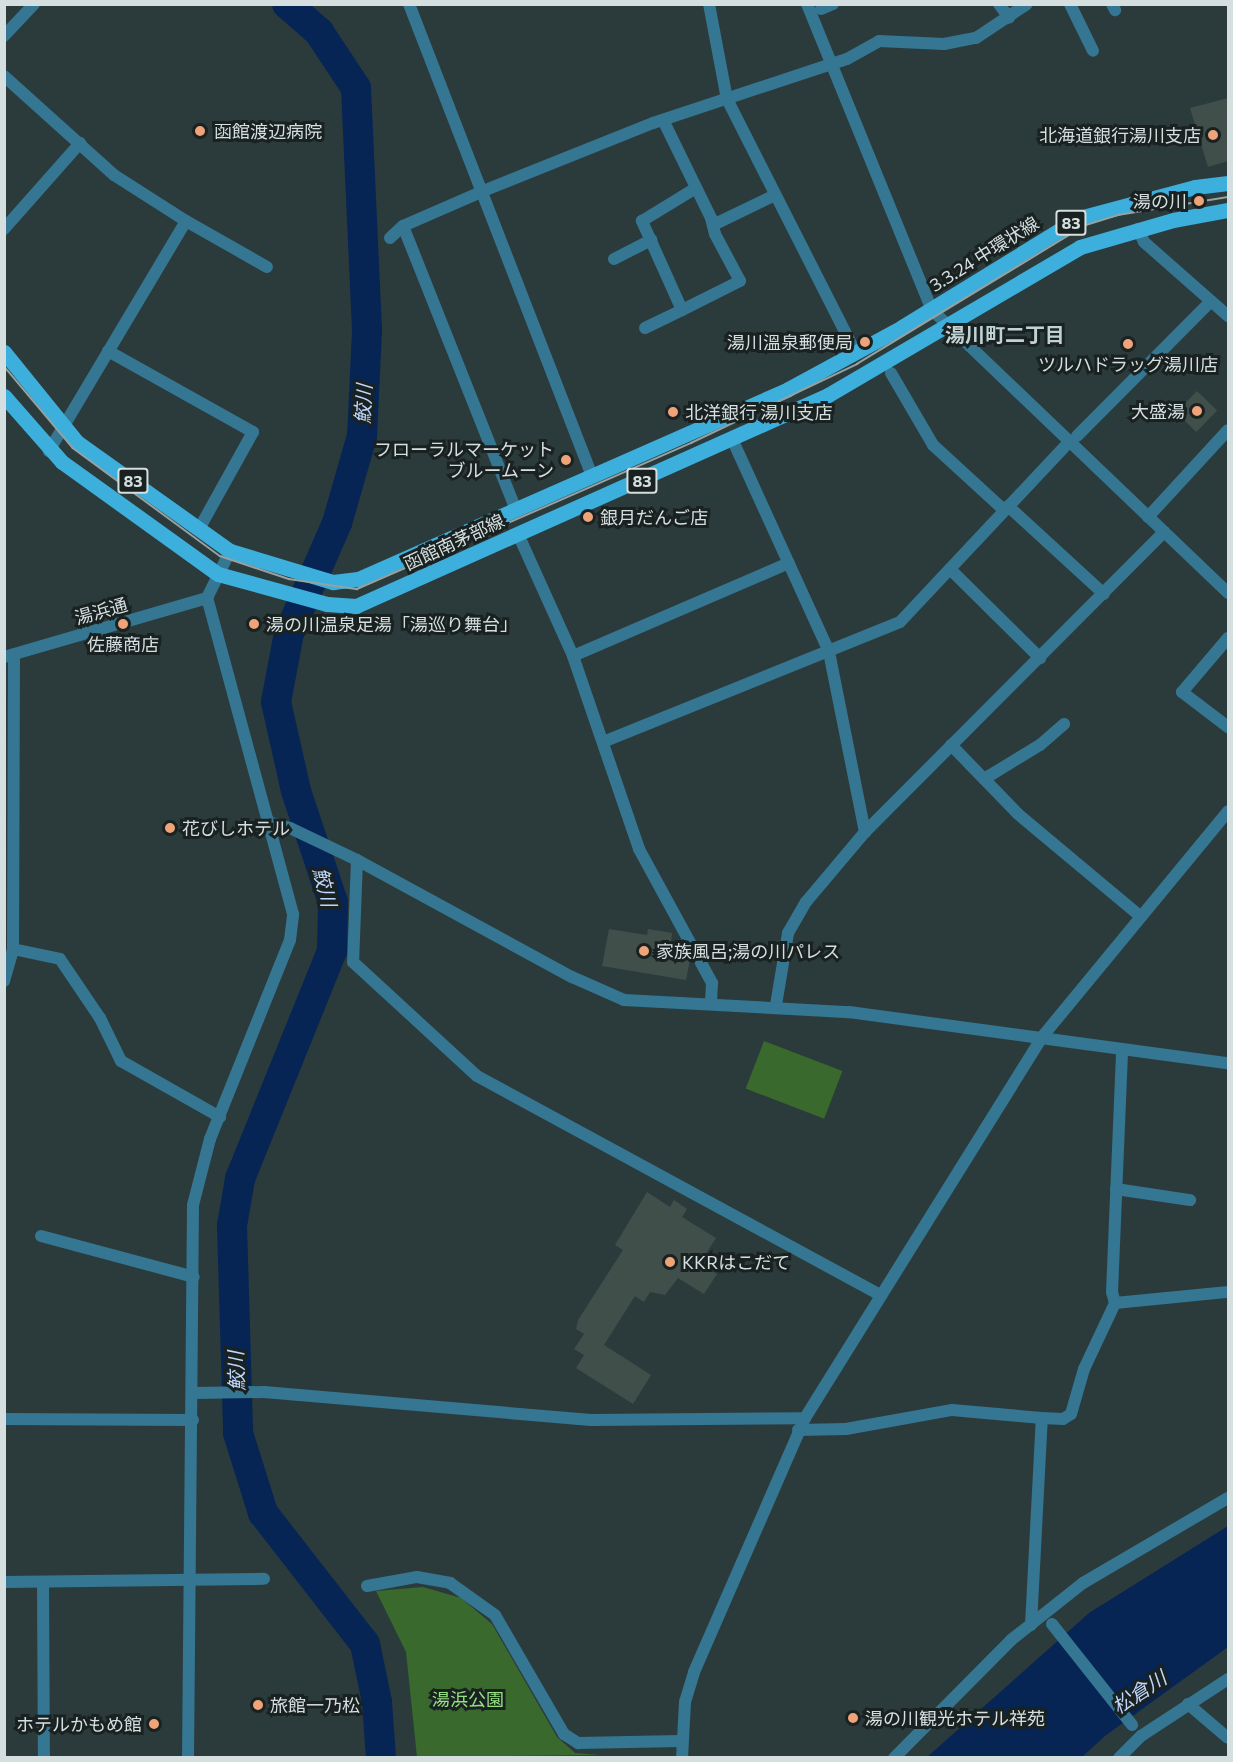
<!DOCTYPE html>
<meta charset="utf-8">
<style>
body{margin:0}
#map{position:relative;width:1233px;height:1762px;overflow:hidden;background:#2b3b3c;font-family:Commissioner,"Noto Sans JP",sans-serif}
div>[style]{position:absolute}
.green>*{inset:0;background:#39692d;transform-origin:0 0}
.water>*{inset:0;background:#062554}
.river>*{height:30px;margin:-15px;padding:0 15px;transform-origin:15px;border-radius:15px;background:#062554}
.building>*{inset:0;background:#414f4a;transform-origin:0 0}
.pedestrian>*{height:12px;margin:-6px;padding:0 6px;transform-origin:6px;border-radius:6px;background:#357692}
.minor>*{height:12px;margin:-6px;padding:0 6px;transform-origin:6px;border-radius:6px;background:#357692}
.tertiary>*{height:12px;margin:-6px;padding:0 6px;transform-origin:6px;border-radius:6px;background:#357692}
.primary>*{height:15px;margin:-7.5px;padding:0 7.5px;transform-origin:7.5px;border-radius:7.5px;background:#3dafdd}
.tram>*{height:1.5px;margin:-0.75px;padding:0 0.75px;transform-origin:0.75px;border-radius:0.75px;background:#96a2a2}
.dots>*{width:16px;height:16px;translate:-50% -50%;box-sizing:border-box;border:3px solid #1a2121;border-radius:50%}
span{translate:-50% -50%;white-space:nowrap;text-align:center;line-height:1.15;-webkit-text-stroke:6px #1a2121;paint-order:stroke}
.shield-label span{padding:2px 4px;background:#1a2121;border:2px solid;border-radius:4px;-webkit-text-stroke-width:0}
.shield-label{font-size:16px;color:#d5dfdf;font-weight:700}
.poi-label{font-size:18px;color:#d5dfdf}
.left{translate:0 -50%;text-align:left}
.right{translate:-100% -50%;text-align:right}
.street-label{font-size:18px;color:#d5dfdf}
.park-label{font-size:18px;color:#95e082}
.neighbourhood-label{font-size:20px;color:#c0d3d4;font-weight:700}
.water-label{font-size:20px;color:#bfd7fd;font-style:italic}
.frame{position:absolute;inset:0;border:6px solid #d5dfdf;pointer-events:none}
</style>
<div id="map">
<div class="green">
<div style="left:764px;top:1041px;width:84px;height:51px;rotate:21deg"></div>
<div style="clip-path:polygon(423px 1587px,461px 1598px,492px 1624px,557px 1737px,575px 1753px,600px 1755px,417px 1757px,406px 1652px,376px 1591px)"></div>
</div>
<div class="water">
<div style="clip-path:polygon(1228px 1526px,1228px 1647px,1105px 1736px,1082px 1757px,926px 1758px,1089px 1613px)"></div>
</div>
<div class="river">
<div style="left:287px;top:4px;width:43px;rotate:41.2deg"></div>
<div style="left:319px;top:32px;width:67px;rotate:56.5deg"></div>
<div style="left:356px;top:88px;width:243px;rotate:87.4deg"></div>
<div style="left:367px;top:331px;width:105px;rotate:92.7deg"></div>
<div style="left:362px;top:436px;width:91px;rotate:106deg"></div>
<div style="left:337px;top:523px;width:120px;rotate:113.6deg"></div>
<div style="left:289px;top:633px;width:70px;rotate:100.7deg"></div>
<div style="left:276px;top:702px;width:91px;rotate:77.3deg"></div>
<div style="left:296px;top:791px;width:117px;rotate:71.6deg"></div>
<div style="left:333px;top:902px;width:49px;rotate:91.2deg"></div>
<div style="left:332px;top:951px;width:246px;rotate:112deg"></div>
<div style="left:240px;top:1179px;width:48px;rotate:99.7deg"></div>
<div style="left:232px;top:1226px;width:207px;rotate:88.3deg"></div>
<div style="left:238px;top:1433px;width:84px;rotate:72.6deg"></div>
<div style="left:263px;top:1513px;width:166px;rotate:52.1deg"></div>
<div style="left:365px;top:1644px;width:59px;rotate:78.3deg"></div>
<div style="left:377px;top:1702px;width:56px;rotate:85.9deg"></div>
</div>
<div class="building">
<div style="clip-path:polygon(1228px 98px,1228px 161px,1208px 167px,1190px 108px)"></div>
<div style="left:1197px;top:391px;width:28px;height:30px;rotate:44deg"></div>
<div style="clip-path:polygon(609px 929px,647px 935px,648px 929px,672px 933px,671px 943px,682px 945px,681px 956px,690px 960px,686px 980px,602px 966px)"></div>
<div style="clip-path:polygon(647px 1192px,670px 1207px,674px 1200px,687px 1209px,682px 1217px,716px 1238px,700px 1263px,717px 1274px,704px 1294px,678px 1278px,665px 1295px,650px 1292px,644px 1302px,635px 1296px,604px 1345px,651px 1375px,633px 1404px,576px 1368px,584px 1355px,574px 1349px,584px 1334px,576px 1329px,578px 1320px,623px 1250px,615px 1245px)"></div>
</div>
<div class="pedestrian">
<div style="left:1052px;top:1624px;width:129px;rotate:51.6deg"></div>
</div>
<div class="minor">
<div style="left:409px;top:4px;width:506px;rotate:68.81deg"></div>
<div style="left:709px;top:4px;width:97px;rotate:79.3deg"></div>
<div style="left:727px;top:99px;width:285px;rotate:63.1deg"></div>
<div style="left:999px;top:4px;width:17px;rotate:54deg"></div>
<div style="left:1070px;top:4px;width:52px;rotate:63.9deg"></div>
<div style="left:1112px;top:4px;width:7px;rotate:63deg"></div>
<div style="left:821px;top:9px;width:13px;rotate:-23deg"></div>
<div style="left:4px;top:36px;width:44px;rotate:-46.8deg"></div>
<div style="left:4px;top:76px;width:148px;rotate:42deg"></div>
<div style="left:114px;top:175px;width:85px;rotate:32.6deg"></div>
<div style="left:186px;top:221px;width:268px;rotate:120.8deg"></div>
<div style="left:663px;top:120px;width:109px;rotate:63.9deg"></div>
<div style="left:711px;top:218px;width:16px;rotate:76deg"></div>
<div style="left:715px;top:234px;width:53px;rotate:62deg"></div>
<div style="left:740px;top:281px;width:65px;rotate:153.4deg"></div>
<div style="left:682px;top:310px;width:98px;rotate:-114.2deg"></div>
<div style="left:642px;top:221px;width:63px;rotate:-31.4deg"></div>
<div style="left:186px;top:221px;width:93px;rotate:29.6deg"></div>
<div style="left:713px;top:225px;width:69px;rotate:-25.8deg"></div>
<div style="left:403px;top:226px;width:303px;rotate:68.3deg"></div>
<div style="left:4px;top:229px;width:115px;rotate:-48.5deg"></div>
<div style="left:1138px;top:229px;width:14px;rotate:65deg"></div>
<div style="left:1144px;top:242px;width:112px;rotate:41.4deg"></div>
<div style="left:390px;top:238px;width:18px;rotate:-43deg"></div>
<div style="left:403px;top:226px;width:87px;rotate:-23.6deg"></div>
<div style="left:483px;top:191px;width:183px;rotate:-21.8deg"></div>
<div style="left:653px;top:123px;width:204px;rotate:-18.3deg"></div>
<div style="left:847px;top:59px;width:37px;rotate:-29deg"></div>
<div style="left:879px;top:41px;width:65px;rotate:2.6deg"></div>
<div style="left:944px;top:44px;width:33px;rotate:-11deg"></div>
<div style="left:976px;top:38px;width:61px;rotate:-33.7deg"></div>
<div style="left:614px;top:259px;width:42px;rotate:-27.2deg"></div>
<div style="left:932px;top:310px;width:410px;rotate:43.7deg"></div>
<div style="left:645px;top:328px;width:41px;rotate:-25.9deg"></div>
<div style="left:108px;top:351px;width:166px;rotate:29.2deg"></div>
<div style="left:253px;top:432px;width:111px;rotate:119.1deg"></div>
<div style="left:891px;top:373px;width:83px;rotate:59.7deg"></div>
<div style="left:933px;top:445px;width:96px;rotate:42.5deg"></div>
<div style="left:1077px;top:436px;width:190px;rotate:-45.2deg"></div>
<div style="left:733px;top:441px;width:232px;rotate:65.5deg"></div>
<div style="left:829px;top:652px;width:184px;rotate:78.7deg"></div>
<div style="left:1008px;top:506px;width:130px;rotate:42.5deg"></div>
<div style="left:1148px;top:517px;width:118px;rotate:-47.4deg"></div>
<div style="left:518px;top:534px;width:134px;rotate:65.7deg"></div>
<div style="left:573px;top:656px;width:204px;rotate:71.1deg"></div>
<div style="left:639px;top:849px;width:153px;rotate:61.4deg"></div>
<div style="left:712px;top:983px;width:21px;rotate:93deg"></div>
<div style="left:950px;top:569px;width:127px;rotate:44.7deg"></div>
<div style="left:1228px;top:638px;width:71px;rotate:130.4deg"></div>
<div style="left:1182px;top:692px;width:58px;rotate:37.3deg"></div>
<div style="left:573px;top:656px;width:235px;rotate:-23.3deg"></div>
<div style="left:603px;top:742px;width:320px;rotate:-22deg"></div>
<div style="left:900px;top:622px;width:245px;rotate:-46.8deg"></div>
<div style="left:951px;top:745px;width:96px;rotate:45.8deg"></div>
<div style="left:1018px;top:814px;width:159px;rotate:39.9deg"></div>
<div style="left:984px;top:779px;width:66px;rotate:-31.3deg"></div>
<div style="left:1040px;top:745px;width:32px;rotate:-41deg"></div>
<div style="left:357px;top:860px;width:102px;rotate:92.2deg"></div>
<div style="left:353px;top:962px;width:168px;rotate:42.6deg"></div>
<div style="left:477px;top:1076px;width:460px;rotate:28.5deg"></div>
<div style="left:13px;top:949px;width:48px;rotate:12deg"></div>
<div style="left:60px;top:959px;width:71px;rotate:55.9deg"></div>
<div style="left:100px;top:1018px;width:48px;rotate:64deg"></div>
<div style="left:121px;top:1061px;width:114px;rotate:29.5deg"></div>
<div style="left:776px;top:1005px;width:73px;rotate:-80.5deg"></div>
<div style="left:788px;top:933px;width:36px;rotate:-60deg"></div>
<div style="left:806px;top:902px;width:92px;rotate:-49.9deg"></div>
<div style="left:865px;top:832px;width:424px;rotate:-45.1deg"></div>
<div style="left:1116px;top:1189px;width:75px;rotate:8.5deg"></div>
<div style="left:41px;top:1236px;width:158px;rotate:15deg"></div>
<div style="left:1115px;top:1303px;width:114px;rotate:-5.6deg"></div>
<div style="left:193px;top:1393px;width:71px;rotate:-0.8deg"></div>
<div style="left:264px;top:1392px;width:328px;rotate:4.9deg"></div>
<div style="left:591px;top:1420px;width:214px;rotate:-0.5deg"></div>
<div style="left:4px;top:1419px;width:189px;rotate:0.3deg"></div>
<div style="left:798px;top:1430px;width:48px;rotate:-1.2deg"></div>
<div style="left:846px;top:1429px;width:108px;rotate:-10.2deg"></div>
<div style="left:952px;top:1410px;width:90px;rotate:5.1deg"></div>
<div style="left:4px;top:1582px;width:260px;rotate:-0.7deg"></div>
<div style="left:43px;top:1582px;width:176px;rotate:89.7deg"></div>
<div style="left:367px;top:1586px;width:51px;rotate:-10.2deg"></div>
<div style="left:417px;top:1577px;width:34px;rotate:10deg"></div>
<div style="left:450px;top:1583px;width:55px;rotate:35.4deg"></div>
<div style="left:495px;top:1615px;width:138px;rotate:59.9deg"></div>
<div style="left:564px;top:1734px;width:17px;rotate:33deg"></div>
<div style="left:578px;top:1743px;width:103px;rotate:-1.1deg"></div>
<div style="left:1031px;top:1625px;width:207px;rotate:-87deg"></div>
<div style="left:1042px;top:1418px;width:21px;rotate:3deg"></div>
<div style="left:1063px;top:1419px;width:9px;rotate:-32deg"></div>
<div style="left:1071px;top:1414px;width:47px;rotate:-73.9deg"></div>
<div style="left:1084px;top:1369px;width:73px;rotate:-64.8deg"></div>
<div style="left:1115px;top:1303px;width:11px;rotate:-105deg"></div>
<div style="left:1112px;top:1292px;width:243px;rotate:-87.6deg"></div>
<div style="left:1188px;top:1704px;width:52px;rotate:40.4deg"></div>
<div style="left:894px;top:1758px;width:166px;rotate:-45.2deg"></div>
<div style="left:1011px;top:1640px;width:92px;rotate:-38.4deg"></div>
<div style="left:1083px;top:1583px;width:168px;rotate:-30.4deg"></div>
<div style="left:1119px;top:1758px;width:31px;rotate:-45deg"></div>
<div style="left:1141px;top:1736px;width:104px;rotate:-33.2deg"></div>
</div>
<div class="tertiary">
<div style="left:807px;top:4px;width:331px;rotate:67.8deg"></div>
<div style="left:4px;top:657px;width:211px;rotate:-16.2deg"></div>
<div style="left:268px;top:822px;width:23px;rotate:15deg"></div>
<div style="left:290px;top:828px;width:74px;rotate:25.5deg"></div>
<div style="left:357px;top:860px;width:245px;rotate:28.6deg"></div>
<div style="left:572px;top:977px;width:57px;rotate:23.9deg"></div>
<div style="left:624px;top:1000px;width:225px;rotate:3.1deg"></div>
<div style="left:849px;top:1012px;width:382px;rotate:7.7deg"></div>
<div style="left:4px;top:981px;width:33px;rotate:-74deg"></div>
<div style="left:13px;top:949px;width:294px;rotate:-89.8deg"></div>
<div style="left:188px;top:1758px;width:553px;rotate:-89.48deg"></div>
<div style="left:193px;top:1205px;width:68px;rotate:-75.6deg"></div>
<div style="left:210px;top:1139px;width:214px;rotate:-68.1deg"></div>
<div style="left:290px;top:940px;width:26px;rotate:-83deg"></div>
<div style="left:293px;top:914px;width:327px;rotate:-105.2deg"></div>
<div style="left:207px;top:598px;width:52px;rotate:-63.9deg"></div>
<div style="left:682px;top:1758px;width:56px;rotate:-86.9deg"></div>
<div style="left:685px;top:1702px;width:31px;rotate:-73deg"></div>
<div style="left:694px;top:1672px;width:277px;rotate:-66.4deg"></div>
<div style="left:805px;top:1418px;width:449px;rotate:-58.1deg"></div>
<div style="left:1042px;top:1037px;width:293px;rotate:-50.5deg"></div>
</div>
<div class="primary">
<div style="left:4px;top:352px;width:116px;rotate:51deg"></div>
<div style="left:77px;top:442px;width:188px;rotate:35.5deg"></div>
<div style="left:230px;top:551px;width:108px;rotate:16.8deg"></div>
<div style="left:333px;top:582px;width:25px;rotate:-7deg"></div>
<div style="left:358px;top:579px;width:470px;rotate:-23.8deg"></div>
<div style="left:788px;top:389px;width:130px;rotate:-28.5deg"></div>
<div style="left:902px;top:327px;width:208px;rotate:-31.6deg"></div>
<div style="left:1079px;top:218px;width:120px;rotate:-15deg"></div>
<div style="left:1195px;top:187px;width:33px;rotate:-7deg"></div>
<div style="left:4px;top:396px;width:88px;rotate:48.7deg"></div>
<div style="left:62px;top:462px;width:192px;rotate:35.7deg"></div>
<div style="left:218px;top:574px;width:113px;rotate:15.4deg"></div>
<div style="left:327px;top:604px;width:29px;rotate:4deg"></div>
<div style="left:356px;top:606px;width:517px;rotate:-24.09deg"></div>
<div style="left:828px;top:395px;width:292px;rotate:-30.4deg"></div>
<div style="left:1080px;top:247px;width:97px;rotate:-16.2deg"></div>
<div style="left:1173px;top:220px;width:56px;rotate:-10.3deg"></div>
</div>
<div class="tram">
<div style="left:4px;top:366px;width:107px;rotate:49.9deg"></div>
<div style="left:73px;top:448px;width:182px;rotate:36.3deg"></div>
<div style="left:220px;top:556px;width:73px;rotate:18.4deg"></div>
<div style="left:289px;top:579px;width:69px;rotate:8.4deg"></div>
<div style="left:357px;top:589px;width:365px;rotate:-23.6deg"></div>
<div style="left:691px;top:443px;width:184px;rotate:-25.4deg"></div>
<div style="left:857px;top:364px;width:268px;rotate:-31.3deg"></div>
<div style="left:1086px;top:225px;width:34px;rotate:-17deg"></div>
<div style="left:1118px;top:215px;width:111px;rotate:-9.3deg"></div>
</div>
<div class="dots">
<div style="left:200px;top:131px;background:#efa378"></div>
<div style="left:1213px;top:135px;background:#efa378"></div>
<div style="left:1199px;top:201px;background:#efa378"></div>
<div style="left:865px;top:342px;background:#efa378"></div>
<div style="left:1128px;top:344px;background:#efa378"></div>
<div style="left:1197px;top:411px;background:#efa378"></div>
<div style="left:673px;top:412px;background:#efa378"></div>
<div style="left:566px;top:460px;background:#efa378"></div>
<div style="left:588px;top:517px;background:#efa378"></div>
<div style="left:123px;top:624px;background:#efa378"></div>
<div style="left:254px;top:624px;background:#efa378"></div>
<div style="left:170px;top:828px;background:#efa378"></div>
<div style="left:644px;top:951px;background:#efa378"></div>
<div style="left:670px;top:1262px;background:#efa378"></div>
<div style="left:258px;top:1705px;background:#efa378"></div>
<div style="left:853px;top:1718px;background:#efa378"></div>
<div style="left:154px;top:1724px;background:#efa378"></div>
</div>
<div class="shield-label">
<span style="left:1071px;top:223px">83</span>
<span style="left:133px;top:481px">83</span>
<span style="left:642px;top:481px">83</span>
</div>
<div class="poi-label">
<span class="left" style="left:214px;top:131px">函館渡辺病院</span>
<span class="right" style="left:1201px;top:135px">北海道銀行湯川支店</span>
<span class="right" style="left:1187px;top:201px">湯の川</span>
<span class="right" style="left:853px;top:342px">湯川溫泉郵便局</span>
<span style="left:1128px;top:364px">ツルハドラッグ湯川店</span>
<span class="right" style="left:1185px;top:411px">大盛湯</span>
<span class="left" style="left:685px;top:412px">北洋銀行 湯川支店</span>
<span class="right" style="left:554px;top:460px">フローラルマーケット<br>ブルームーン</span>
<span class="left" style="left:600px;top:517px">銀月だんご店</span>
<span class="left" style="left:266px;top:624px">湯の川温泉足湯「湯巡り舞台」</span>
<span style="left:123px;top:644px">佐藤商店</span>
<span class="left" style="left:182px;top:828px">花びしホテル</span>
<span class="left" style="left:656px;top:951px">家族風呂;湯の川パレス</span>
<span class="left" style="left:682px;top:1262px">KKRはこだて</span>
<span class="left" style="left:270px;top:1705px">旅館一乃松</span>
<span class="left" style="left:865px;top:1718px">湯の川観光ホテル祥苑</span>
<span class="right" style="left:142px;top:1724px">ホテルかもめ館</span>
</div>
<div class="street-label">
<span style="left:984px;top:254px;rotate:-32deg">3.3.24 中環状線</span>
<span style="left:454px;top:542px;rotate:-25deg">函館南茅部線</span>
<span style="left:101px;top:611px;rotate:-16deg">湯浜通</span>
</div>
<div class="park-label">
<span style="left:468px;top:1699px">湯浜公園</span>
</div>
<div class="neighbourhood-label">
<span style="left:1005px;top:334px">湯川町二丁目</span>
</div>
<div class="water-label">
<span style="left:363px;top:404px;rotate:-87deg">鮫川</span>
<span style="left:325px;top:887px;rotate:76deg">鮫川</span>
<span style="left:236px;top:1371px;rotate:-92deg">鮫川</span>
<span style="left:1139px;top:1692px;rotate:-33deg">松倉川</span>
</div>
<div class="frame"></div>
</div>
